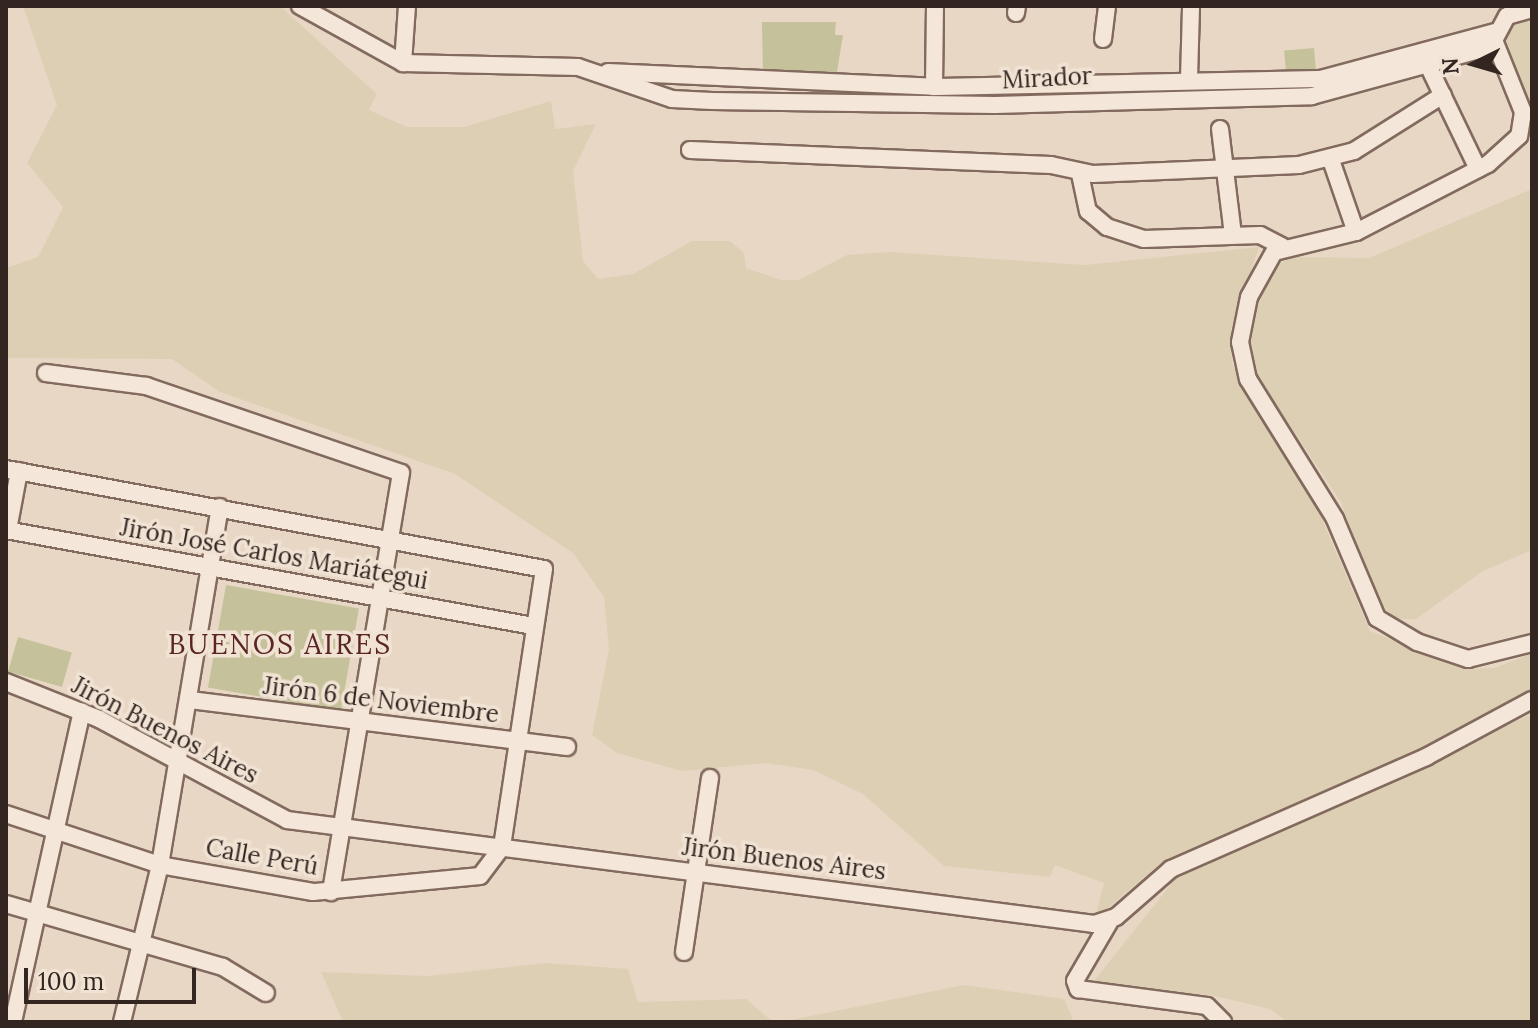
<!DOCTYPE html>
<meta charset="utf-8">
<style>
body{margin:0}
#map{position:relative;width:1538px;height:1028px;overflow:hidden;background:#e9d7c5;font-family:Lora,serif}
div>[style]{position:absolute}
.farmland>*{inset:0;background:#ddcfb4}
.green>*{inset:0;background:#c5c29b;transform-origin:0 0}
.roads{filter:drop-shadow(2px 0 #826a5e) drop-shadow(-2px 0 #826a5e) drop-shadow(0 2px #826a5e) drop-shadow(0 -2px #826a5e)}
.minor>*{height:16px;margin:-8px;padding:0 8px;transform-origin:8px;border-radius:8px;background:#f4e6d8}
span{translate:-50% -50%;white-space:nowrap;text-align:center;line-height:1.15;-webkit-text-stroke:7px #f1e3d4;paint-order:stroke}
.street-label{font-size:24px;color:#332520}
.quarter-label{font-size:28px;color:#5b2524;letter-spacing:2px}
.frame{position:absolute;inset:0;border:8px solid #332520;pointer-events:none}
.north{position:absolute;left:1434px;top:24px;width:80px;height:80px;-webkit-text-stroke:6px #f1e3d4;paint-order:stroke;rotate:265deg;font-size:22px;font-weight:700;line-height:32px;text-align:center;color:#332520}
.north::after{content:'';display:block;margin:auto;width:28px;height:36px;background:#332520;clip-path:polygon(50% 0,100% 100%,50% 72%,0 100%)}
.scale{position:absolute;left:24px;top:968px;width:172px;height:36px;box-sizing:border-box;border:4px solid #332520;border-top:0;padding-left:10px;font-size:24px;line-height:28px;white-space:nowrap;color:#332520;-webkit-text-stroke:6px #f1e3d4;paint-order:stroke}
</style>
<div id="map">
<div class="farmland">
<div style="clip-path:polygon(23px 6px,280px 6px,377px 94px,369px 110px,407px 127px,464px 127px,551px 101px,555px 129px,596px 124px,573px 171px,583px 261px,598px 279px,633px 274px,692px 241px,730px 241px,744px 253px,746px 268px,781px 280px,799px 280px,847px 255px,890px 252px,1085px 265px,1259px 247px,1231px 329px,1232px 364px,1318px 510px,1370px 631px,1466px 669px,1495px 668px,1532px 653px,1532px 692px,1449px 738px,1156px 867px,1103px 912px,1096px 913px,1104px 883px,1055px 865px,1050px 877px,944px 866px,863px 794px,813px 770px,767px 763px,682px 771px,617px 753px,592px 735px,609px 649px,604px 597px,573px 553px,455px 474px,220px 392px,172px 359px,6px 358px,6px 268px,38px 257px,63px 207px,27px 163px,57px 105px)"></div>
<div style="clip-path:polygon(1532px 18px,1532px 115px,1503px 47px,1509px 27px)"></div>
<div style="clip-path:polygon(1532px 189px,1532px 550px,1483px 571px,1416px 619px,1396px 619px,1373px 597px,1341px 502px,1254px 372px,1248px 331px,1258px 289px,1270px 270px,1291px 257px,1369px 258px)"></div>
<div style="clip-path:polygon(1532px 714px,1532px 1022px,1287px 1022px,1270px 1009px,1211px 995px,1090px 986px,1175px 879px)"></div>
<div style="clip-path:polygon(546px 963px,628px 969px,638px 1002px,746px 999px,773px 1022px,343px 1022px,321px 972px,428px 976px)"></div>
<div style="clip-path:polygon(964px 985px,1064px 999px,1074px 1022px,781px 1022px)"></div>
</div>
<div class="green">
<div style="clip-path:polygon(762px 22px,836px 22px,835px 35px,843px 35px,836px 78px,763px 76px)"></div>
<div style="left:1314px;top:48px;width:22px;height:30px;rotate:85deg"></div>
<div style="left:226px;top:585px;width:135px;height:104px;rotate:10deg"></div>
<div style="left:18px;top:637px;width:56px;height:36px;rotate:16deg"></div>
</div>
<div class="roads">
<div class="minor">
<div style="left:300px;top:6px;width:118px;rotate:29deg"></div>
<div style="left:403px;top:63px;width:175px;rotate:1.3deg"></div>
<div style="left:578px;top:67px;width:99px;rotate:18.8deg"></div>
<div style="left:672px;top:99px;width:40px;rotate:2.9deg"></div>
<div style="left:712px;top:101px;width:283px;rotate:0.8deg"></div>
<div style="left:995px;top:105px;width:317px;rotate:-1.6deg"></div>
<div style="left:1312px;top:96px;width:189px;rotate:-15.4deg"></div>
<div style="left:1532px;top:9px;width:26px;rotate:164deg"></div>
<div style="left:1507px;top:16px;width:27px;rotate:118deg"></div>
<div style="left:1494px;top:40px;width:78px;rotate:68.1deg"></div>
<div style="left:1523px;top:112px;width:24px;rotate:99deg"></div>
<div style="left:1519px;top:136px;width:42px;rotate:137.9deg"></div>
<div style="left:1488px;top:164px;width:148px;rotate:152.7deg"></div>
<div style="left:1356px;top:232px;width:84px;rotate:166.3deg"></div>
<div style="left:1274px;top:252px;width:51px;rotate:119.1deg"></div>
<div style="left:1249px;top:297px;width:46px;rotate:101.3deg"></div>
<div style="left:1240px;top:342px;width:38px;rotate:78deg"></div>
<div style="left:1248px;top:379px;width:165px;rotate:58.1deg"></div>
<div style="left:1335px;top:519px;width:108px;rotate:67deg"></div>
<div style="left:1377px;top:618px;width:47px;rotate:31deg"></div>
<div style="left:1417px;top:642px;width:54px;rotate:18.4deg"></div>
<div style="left:1468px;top:659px;width:66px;rotate:-14deg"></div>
<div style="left:1016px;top:13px;width:7px;rotate:-82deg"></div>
<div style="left:1103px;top:39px;width:33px;rotate:-83deg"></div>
<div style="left:1425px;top:59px;width:122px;rotate:64.3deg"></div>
<div style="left:403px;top:63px;width:57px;rotate:-86deg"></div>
<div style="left:608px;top:72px;width:326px;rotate:2.6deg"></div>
<div style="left:934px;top:87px;width:387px;rotate:-1.2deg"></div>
<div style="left:1321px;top:79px;width:180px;rotate:-15.1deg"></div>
<div style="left:1189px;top:79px;width:73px;rotate:-88.4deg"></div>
<div style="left:934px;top:87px;width:81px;rotate:-89.3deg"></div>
<div style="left:1220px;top:129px;width:107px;rotate:83deg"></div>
<div style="left:690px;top:150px;width:361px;rotate:2.4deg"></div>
<div style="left:1051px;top:165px;width:43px;rotate:12.1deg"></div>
<div style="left:1093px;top:174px;width:206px;rotate:-2.5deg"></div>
<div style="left:1299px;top:165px;width:57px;rotate:-14.3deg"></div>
<div style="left:1354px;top:151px;width:105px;rotate:-32.2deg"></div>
<div style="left:1331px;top:160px;width:76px;rotate:70.9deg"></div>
<div style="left:1080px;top:174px;width:38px;rotate:78deg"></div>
<div style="left:1088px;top:211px;width:25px;rotate:40deg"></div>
<div style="left:1107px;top:227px;width:39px;rotate:18deg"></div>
<div style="left:1144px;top:239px;width:116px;rotate:-2deg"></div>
<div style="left:1260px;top:235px;width:25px;rotate:27deg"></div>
<div style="left:46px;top:373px;width:101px;rotate:7.4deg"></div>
<div style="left:146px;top:386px;width:269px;rotate:18.8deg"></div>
<div style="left:401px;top:473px;width:425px;rotate:99.5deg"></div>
<div style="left:6px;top:469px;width:547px;rotate:10.53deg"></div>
<div style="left:544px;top:569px;width:281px;rotate:98.6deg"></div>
<div style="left:502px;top:847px;width:36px;rotate:127deg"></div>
<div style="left:480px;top:876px;width:168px;rotate:174.5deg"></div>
<div style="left:313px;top:892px;width:155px;rotate:-170deg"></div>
<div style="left:160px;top:865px;width:162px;rotate:-161.7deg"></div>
<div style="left:6px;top:530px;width:536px;rotate:10.32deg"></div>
<div style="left:8px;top:530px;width:60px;rotate:-79.4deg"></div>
<div style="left:6px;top:682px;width:100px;rotate:21.7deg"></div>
<div style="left:99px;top:719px;width:213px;rotate:28.2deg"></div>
<div style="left:287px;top:820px;width:814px;rotate:7.34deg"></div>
<div style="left:1094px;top:924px;width:23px;rotate:-18deg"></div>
<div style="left:1116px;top:917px;width:73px;rotate:-41.1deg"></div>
<div style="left:1171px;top:869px;width:279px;rotate:-23.7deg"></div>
<div style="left:1426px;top:757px;width:120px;rotate:-28.3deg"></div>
<div style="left:190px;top:700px;width:380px;rotate:7.1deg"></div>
<div style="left:6px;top:904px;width:226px;rotate:16.2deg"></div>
<div style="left:223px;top:967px;width:50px;rotate:31.2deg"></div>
<div style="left:1110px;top:921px;width:69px;rotate:120.3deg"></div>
<div style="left:1075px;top:981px;width:9px;rotate:69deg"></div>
<div style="left:1078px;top:989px;width:130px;rotate:7.5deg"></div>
<div style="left:1207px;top:1006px;width:23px;rotate:45deg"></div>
<div style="left:684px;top:952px;width:176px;rotate:-81.5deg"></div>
<div style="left:13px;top:1022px;width:318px;rotate:-77.5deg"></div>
<div style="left:122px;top:1022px;width:162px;rotate:-76.4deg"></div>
<div style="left:160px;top:865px;width:363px;rotate:-80.5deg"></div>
</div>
</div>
<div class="street-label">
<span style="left:1047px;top:78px;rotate:-3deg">Mirador</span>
<span style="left:274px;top:554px;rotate:10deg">Jirón José Carlos Mariátegui</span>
<span style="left:381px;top:700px;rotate:7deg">Jirón 6 de Noviembre</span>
<span style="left:165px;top:730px;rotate:27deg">Jirón Buenos Aires</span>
<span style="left:262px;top:857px;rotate:10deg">Calle Perú</span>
<span style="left:784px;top:859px;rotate:7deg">Jirón Buenos Aires</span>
</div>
<div class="quarter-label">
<span style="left:280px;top:644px">BUENOS AIRES</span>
</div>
<div class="frame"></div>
<div class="north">N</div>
<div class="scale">100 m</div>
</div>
